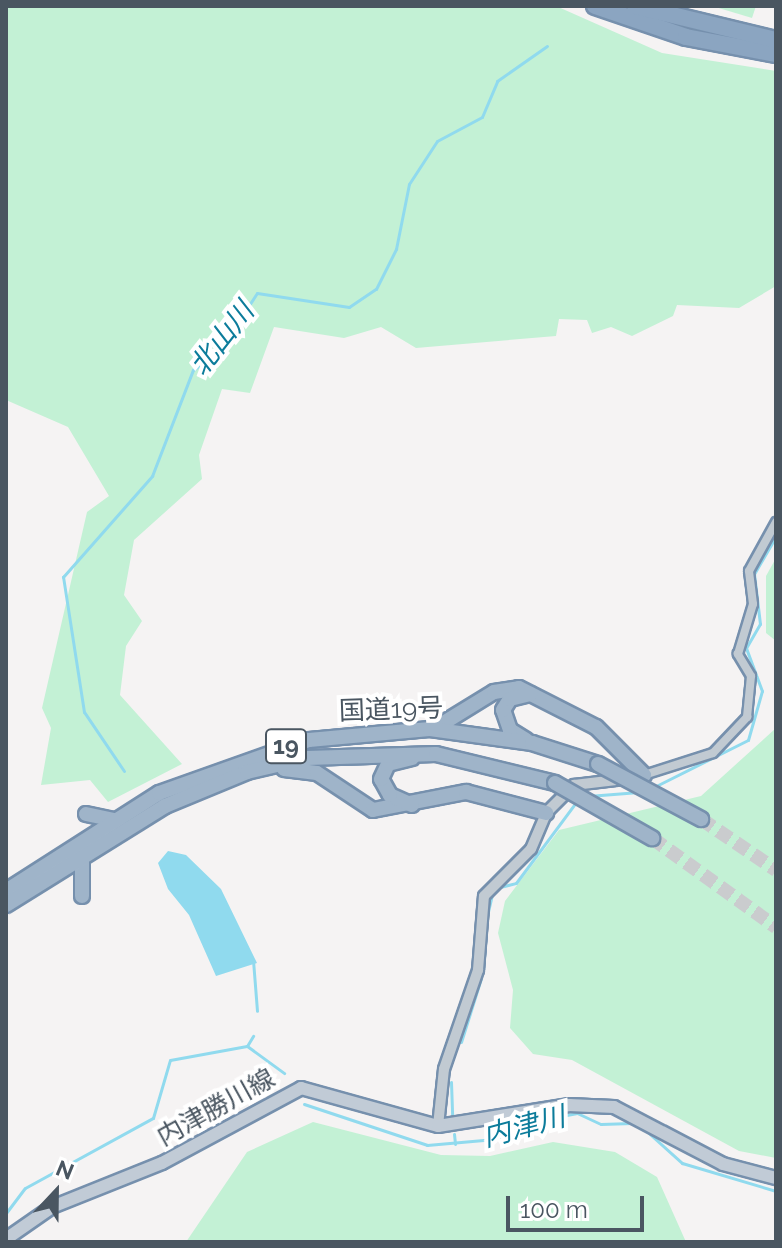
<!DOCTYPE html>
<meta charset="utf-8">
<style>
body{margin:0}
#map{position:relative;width:782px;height:1248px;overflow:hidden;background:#f5f3f3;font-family:Raleway,"Noto Sans JP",sans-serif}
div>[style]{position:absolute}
.green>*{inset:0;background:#c3f1d5}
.water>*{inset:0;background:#90daee}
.stream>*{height:3px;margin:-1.5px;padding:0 1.5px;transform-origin:1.5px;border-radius:1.5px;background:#90daee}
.trunk-tunnel>*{height:14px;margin-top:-7px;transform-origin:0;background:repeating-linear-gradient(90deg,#caccce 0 14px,transparent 0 21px)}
.roads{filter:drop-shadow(2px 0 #7690ad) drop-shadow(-2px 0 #7690ad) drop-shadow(0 2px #7690ad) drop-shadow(0 -2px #7690ad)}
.minor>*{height:8px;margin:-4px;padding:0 4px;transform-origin:4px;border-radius:4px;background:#c1cad2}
.tertiary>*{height:10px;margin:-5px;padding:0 5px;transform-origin:5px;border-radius:5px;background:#c1cad2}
.secondary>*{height:12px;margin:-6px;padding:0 6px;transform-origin:6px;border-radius:6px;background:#c1cbd6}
.trunk>*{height:14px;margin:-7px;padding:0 7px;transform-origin:7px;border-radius:7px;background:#9fb4c9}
.motorway>*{height:16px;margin:-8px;padding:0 8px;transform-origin:8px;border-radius:8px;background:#8ba5c1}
.bridges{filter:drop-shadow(2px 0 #7690ad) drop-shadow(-2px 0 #7690ad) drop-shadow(0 2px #7690ad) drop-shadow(0 -2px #7690ad)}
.trunk-bridge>*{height:14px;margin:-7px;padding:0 7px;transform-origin:7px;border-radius:7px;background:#9fb4c9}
span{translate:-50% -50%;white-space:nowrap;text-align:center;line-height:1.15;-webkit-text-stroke:8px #fff;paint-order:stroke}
.shield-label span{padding:2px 6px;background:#fff;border:2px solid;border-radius:6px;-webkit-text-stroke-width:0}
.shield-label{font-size:24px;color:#4a5661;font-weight:700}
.street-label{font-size:26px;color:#4a5661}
.water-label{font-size:28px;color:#0c7c9b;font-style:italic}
.frame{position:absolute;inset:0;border:8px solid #4a5661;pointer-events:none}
.north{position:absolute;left:16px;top:1152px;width:80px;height:80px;-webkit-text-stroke:6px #fff;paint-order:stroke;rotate:22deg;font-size:22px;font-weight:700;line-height:32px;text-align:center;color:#4a5661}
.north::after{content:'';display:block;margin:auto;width:28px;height:36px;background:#4a5661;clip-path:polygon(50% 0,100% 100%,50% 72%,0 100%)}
.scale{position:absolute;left:506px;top:1196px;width:138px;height:36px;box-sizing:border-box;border:4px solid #4a5661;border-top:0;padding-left:10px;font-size:24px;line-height:28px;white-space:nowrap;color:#4a5661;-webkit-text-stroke:6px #fff;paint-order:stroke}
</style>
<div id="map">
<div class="green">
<div style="clip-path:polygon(6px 6px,556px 6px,662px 53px,776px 71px,776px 286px,739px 308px,677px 305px,673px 316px,632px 336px,611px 327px,592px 333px,587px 320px,559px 319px,556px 336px,416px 348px,381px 327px,344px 338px,274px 327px,250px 393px,222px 389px,199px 455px,202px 479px,134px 540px,124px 595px,142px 621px,126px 646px,120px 695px,182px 764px,108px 802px,90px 780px,41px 785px,51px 728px,42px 708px,87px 512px,109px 496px,68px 427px,6px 400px)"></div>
<div style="clip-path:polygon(712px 6px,756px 6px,752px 18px)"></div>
<div style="clip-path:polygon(776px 558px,776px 641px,766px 633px,766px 576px)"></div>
<div style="clip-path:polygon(776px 728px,776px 1158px,739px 1151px,572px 1060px,533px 1054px,510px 1028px,513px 990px,498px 933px,505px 901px,559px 830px,701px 796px)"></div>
<div style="clip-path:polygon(313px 1122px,441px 1155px,490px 1156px,553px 1142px,615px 1152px,657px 1177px,686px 1242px,186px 1242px,247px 1152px)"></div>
</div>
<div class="water">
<div style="clip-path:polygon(168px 851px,186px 855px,221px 889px,257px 963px,216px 976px,189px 915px,168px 889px,158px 863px)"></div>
</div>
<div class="stream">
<div style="left:124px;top:771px;width:71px;rotate:-124.1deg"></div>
<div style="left:84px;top:712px;width:137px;rotate:-98.8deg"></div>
<div style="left:63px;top:577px;width:135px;rotate:-48.6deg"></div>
<div style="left:152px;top:476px;width:114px;rotate:-68.9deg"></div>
<div style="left:193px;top:370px;width:32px;rotate:-36deg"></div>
<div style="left:219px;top:351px;width:69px;rotate:-56.8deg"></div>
<div style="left:257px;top:293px;width:93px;rotate:8.7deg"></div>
<div style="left:349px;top:307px;width:32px;rotate:-34deg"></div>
<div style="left:376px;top:289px;width:45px;rotate:-63.4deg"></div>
<div style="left:396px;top:249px;width:66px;rotate:-78.7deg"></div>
<div style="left:409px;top:184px;width:51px;rotate:-56.9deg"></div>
<div style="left:437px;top:141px;width:51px;rotate:-28.1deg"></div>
<div style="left:482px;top:117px;width:39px;rotate:-67deg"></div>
<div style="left:497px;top:81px;width:61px;rotate:-35deg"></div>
<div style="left:654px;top:787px;width:105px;rotate:-26.6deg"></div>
<div style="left:748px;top:740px;width:51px;rotate:-74.1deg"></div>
<div style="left:762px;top:691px;width:46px;rotate:-110.4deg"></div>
<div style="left:746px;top:648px;width:28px;rotate:-60deg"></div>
<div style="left:760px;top:624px;width:50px;rotate:-96.8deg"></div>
<div style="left:754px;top:574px;width:44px;rotate:-59.9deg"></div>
<div style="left:588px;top:796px;width:51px;rotate:-4.5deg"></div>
<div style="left:500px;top:887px;width:16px;rotate:-14deg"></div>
<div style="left:516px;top:883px;width:102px;rotate:-53.4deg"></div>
<div style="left:487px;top:916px;width:22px;rotate:-77deg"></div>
<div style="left:253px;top:960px;width:51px;rotate:85.5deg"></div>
<div style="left:483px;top:971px;width:40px;rotate:-85.7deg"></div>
<div style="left:461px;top:1042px;width:67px;rotate:-72.6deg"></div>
<div style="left:247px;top:1046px;width:12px;rotate:-59deg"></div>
<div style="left:451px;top:1082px;width:35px;rotate:88deg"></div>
<div style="left:304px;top:1104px;width:130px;rotate:18.4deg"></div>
<div style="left:427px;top:1145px;width:68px;rotate:-5deg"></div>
<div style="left:495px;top:1139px;width:34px;rotate:-28deg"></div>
<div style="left:525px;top:1123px;width:53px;rotate:-10.9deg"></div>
<div style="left:577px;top:1113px;width:26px;rotate:25deg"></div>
<div style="left:601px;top:1124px;width:31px;rotate:-2deg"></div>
<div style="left:642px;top:1127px;width:54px;rotate:42deg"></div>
<div style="left:682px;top:1163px;width:98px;rotate:16.6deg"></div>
<div style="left:454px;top:1134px;width:10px;rotate:84deg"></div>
<div style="left:6px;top:1213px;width:31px;rotate:-53deg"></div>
<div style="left:25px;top:1188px;width:146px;rotate:-28.7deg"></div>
<div style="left:153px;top:1118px;width:60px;rotate:-73.7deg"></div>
<div style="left:170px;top:1060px;width:78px;rotate:-10.3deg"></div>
<div style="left:247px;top:1046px;width:46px;rotate:36.1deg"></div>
</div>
<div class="trunk-tunnel">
<div style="left:701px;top:819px;width:91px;rotate:34.2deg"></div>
<div style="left:652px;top:838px;width:153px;rotate:35.7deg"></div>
</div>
<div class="roads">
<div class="minor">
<div style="left:644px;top:775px;width:72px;rotate:-17.7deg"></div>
<div style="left:713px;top:753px;width:50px;rotate:-46.6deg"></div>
<div style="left:747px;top:717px;width:41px;rotate:-84.4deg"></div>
<div style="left:751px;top:676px;width:26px;rotate:-121deg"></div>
<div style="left:738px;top:654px;width:52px;rotate:-73.3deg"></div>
<div style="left:753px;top:604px;width:33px;rotate:-97deg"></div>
<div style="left:749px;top:571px;width:56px;rotate:-61.1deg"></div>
</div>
<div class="tertiary">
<div style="left:438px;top:1126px;width:57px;rotate:-84deg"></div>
<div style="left:444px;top:1069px;width:105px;rotate:-71deg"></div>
<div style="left:478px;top:970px;width:74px;rotate:-85.4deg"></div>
<div style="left:484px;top:896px;width:66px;rotate:-45deg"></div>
<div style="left:531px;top:849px;width:39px;rotate:-67deg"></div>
<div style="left:546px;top:813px;width:40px;rotate:-45deg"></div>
<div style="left:574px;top:785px;width:51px;rotate:-6.7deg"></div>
</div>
<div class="secondary">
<div style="left:6px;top:1239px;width:56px;rotate:-34.8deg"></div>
<div style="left:52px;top:1207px;width:118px;rotate:-21.8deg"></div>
<div style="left:162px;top:1163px;width:158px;rotate:-28.3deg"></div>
<div style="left:301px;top:1088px;width:142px;rotate:15.5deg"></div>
<div style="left:438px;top:1126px;width:133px;rotate:-9.1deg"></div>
<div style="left:569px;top:1105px;width:45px;rotate:2.5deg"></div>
<div style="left:614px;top:1107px;width:123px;rotate:27.6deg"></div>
<div style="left:723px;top:1164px;width:55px;rotate:14.8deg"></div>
</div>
<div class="trunk">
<div style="left:437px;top:727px;width:67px;rotate:-31.6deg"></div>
<div style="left:494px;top:692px;width:25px;rotate:-9deg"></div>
<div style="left:519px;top:688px;width:86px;rotate:26.9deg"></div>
<div style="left:596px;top:727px;width:68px;rotate:45deg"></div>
<div style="left:526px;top:740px;width:19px;rotate:-148deg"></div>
<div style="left:510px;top:730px;width:21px;rotate:-109deg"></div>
<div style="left:503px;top:710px;width:13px;rotate:-58deg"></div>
<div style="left:510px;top:699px;width:21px;rotate:-14deg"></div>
<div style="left:284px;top:769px;width:33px;rotate:7deg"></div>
<div style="left:317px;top:773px;width:67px;rotate:33.5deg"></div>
<div style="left:373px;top:810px;width:95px;rotate:-11deg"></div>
<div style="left:466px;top:792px;width:83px;rotate:14.7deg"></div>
<div style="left:412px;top:805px;width:24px;rotate:-156deg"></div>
<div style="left:390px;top:795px;width:18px;rotate:-119deg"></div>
<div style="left:381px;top:779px;width:17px;rotate:-65deg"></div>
<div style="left:388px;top:764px;width:25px;rotate:-14deg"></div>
<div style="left:86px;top:814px;width:30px;rotate:12deg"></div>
<div style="left:82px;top:856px;width:40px;rotate:90deg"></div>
<div style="left:6px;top:891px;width:182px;rotate:-32.6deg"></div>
<div style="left:159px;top:793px;width:159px;rotate:-19.5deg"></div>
<div style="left:309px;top:740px;width:121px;rotate:-5.2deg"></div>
<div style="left:430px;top:729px;width:103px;rotate:7.8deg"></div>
<div style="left:532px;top:743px;width:69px;rotate:17.7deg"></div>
<div style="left:6px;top:905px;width:187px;rotate:-31.9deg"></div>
<div style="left:165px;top:806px;width:89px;rotate:-22.5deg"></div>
<div style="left:247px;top:772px;width:62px;rotate:-13.1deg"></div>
<div style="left:307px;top:758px;width:129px;rotate:-1.8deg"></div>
<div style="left:436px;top:754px;width:122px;rotate:13.7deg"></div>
</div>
<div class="motorway">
<div style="left:595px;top:6px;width:96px;rotate:18.8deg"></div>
<div style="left:686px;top:37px;width:92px;rotate:10.7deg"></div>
<div style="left:635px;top:6px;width:145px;rotate:13.6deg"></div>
</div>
</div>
<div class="bridges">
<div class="trunk-bridge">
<div style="left:598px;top:764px;width:117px;rotate:28.1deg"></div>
<div style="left:555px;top:783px;width:112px;rotate:29.6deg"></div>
</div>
</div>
<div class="shield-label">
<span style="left:286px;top:746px">19</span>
</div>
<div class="street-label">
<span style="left:391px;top:710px;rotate:-2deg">国道19号</span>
<span style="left:216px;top:1108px;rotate:-29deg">内津勝川線</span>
</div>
<div class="water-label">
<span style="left:222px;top:339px;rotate:-52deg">北山川</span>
<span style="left:524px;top:1127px;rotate:-15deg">内津川</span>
</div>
<div class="frame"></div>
<div class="north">N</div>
<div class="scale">100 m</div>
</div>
